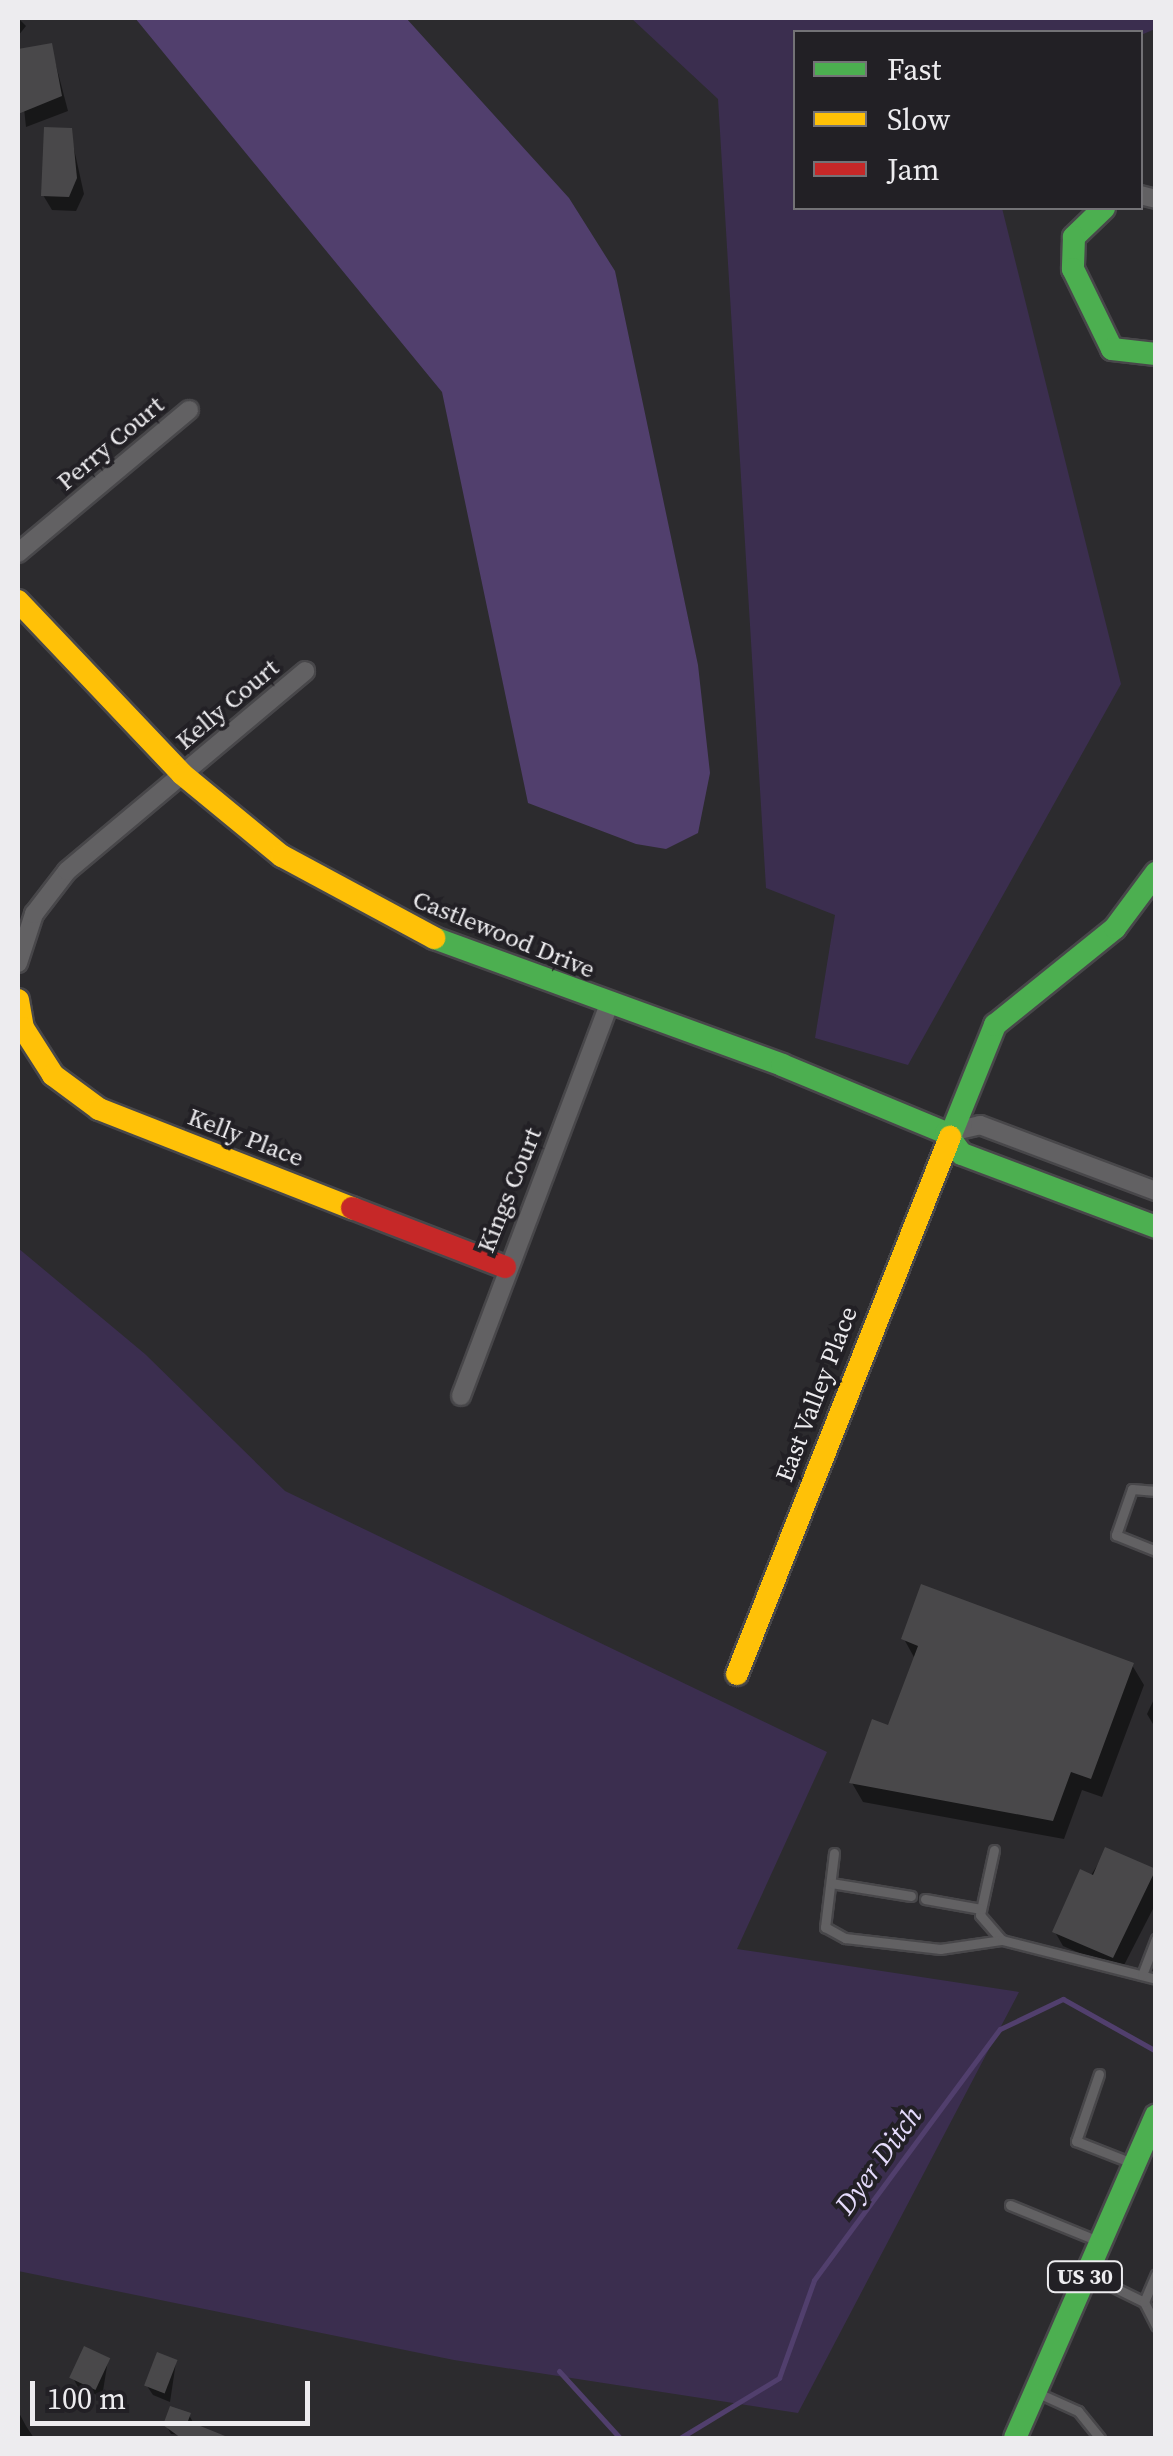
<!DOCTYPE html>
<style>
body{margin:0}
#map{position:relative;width:1173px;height:2456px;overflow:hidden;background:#2c2b2e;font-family:"Source Serif 4",serif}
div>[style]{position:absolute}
.green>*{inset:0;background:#3b2e4f}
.water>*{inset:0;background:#513f6d}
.shadow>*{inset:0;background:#0007}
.stream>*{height:5px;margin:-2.5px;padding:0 2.5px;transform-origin:2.5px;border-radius:2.5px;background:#513f6d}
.building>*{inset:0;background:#49484a;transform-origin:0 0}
.roads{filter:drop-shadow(2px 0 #48474a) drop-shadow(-2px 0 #48474a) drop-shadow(0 2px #48474a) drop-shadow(0 -2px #48474a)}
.lane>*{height:9px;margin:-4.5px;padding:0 4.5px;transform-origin:4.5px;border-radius:4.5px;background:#626163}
.street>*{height:18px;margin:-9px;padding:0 9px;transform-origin:9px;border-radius:9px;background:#626163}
.fast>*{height:22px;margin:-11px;padding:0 11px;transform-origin:11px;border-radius:11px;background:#4caf50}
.slow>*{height:22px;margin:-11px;padding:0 11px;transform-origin:11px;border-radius:11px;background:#ffc107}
.jam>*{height:22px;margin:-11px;padding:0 11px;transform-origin:11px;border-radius:11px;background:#c62828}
span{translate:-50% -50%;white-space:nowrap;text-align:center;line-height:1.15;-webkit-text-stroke:8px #222025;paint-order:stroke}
.shield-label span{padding:2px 8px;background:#222025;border:2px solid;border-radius:8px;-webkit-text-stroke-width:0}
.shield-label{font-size:22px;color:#edecef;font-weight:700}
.street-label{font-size:25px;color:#edecef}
.water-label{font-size:28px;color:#e5dbfb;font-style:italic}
.frame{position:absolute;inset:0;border:20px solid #edecef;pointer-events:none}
.legend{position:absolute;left:793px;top:30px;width:350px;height:180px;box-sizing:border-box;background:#222025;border:2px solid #737276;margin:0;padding:12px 18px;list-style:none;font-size:30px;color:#edecef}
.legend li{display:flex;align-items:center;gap:20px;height:50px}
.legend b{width:50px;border:2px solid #737276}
.scale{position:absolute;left:30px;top:2381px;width:280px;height:45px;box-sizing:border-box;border:5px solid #edecef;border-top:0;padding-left:12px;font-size:30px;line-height:35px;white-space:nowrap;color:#edecef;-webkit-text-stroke:8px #222025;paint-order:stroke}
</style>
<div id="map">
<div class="green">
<div style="clip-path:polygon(631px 18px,1155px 18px,1155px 29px,1141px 35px,796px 32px,796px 208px,1002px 208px,1121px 684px,908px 1065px,815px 1038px,835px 915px,766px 888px,718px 99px)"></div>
<div style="clip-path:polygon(18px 1248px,145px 1354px,285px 1491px,827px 1752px,737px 1949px,1019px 1992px,798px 2413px,454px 2360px,18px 2271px)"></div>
</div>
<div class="water">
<div style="clip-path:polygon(135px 18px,406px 18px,569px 198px,615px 271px,698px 665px,710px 773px,698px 833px,666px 849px,636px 844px,528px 803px,442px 392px)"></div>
</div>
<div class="shadow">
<div style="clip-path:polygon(18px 18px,26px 26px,18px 36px)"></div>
<div style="clip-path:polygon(51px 46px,68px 111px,26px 127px,18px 52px)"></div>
<div style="clip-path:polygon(70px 131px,84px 194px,76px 211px,52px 210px,43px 195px)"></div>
<div style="clip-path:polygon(904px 1639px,1132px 1665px,1144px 1685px,1102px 1797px,1082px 1790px,1064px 1839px,863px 1802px,852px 1783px,890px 1728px,915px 1659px)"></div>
<div style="clip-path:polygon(1156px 1695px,1156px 1729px,1147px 1714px)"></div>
<div style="clip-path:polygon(1107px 1850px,1156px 1871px,1156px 1903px,1121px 1971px,1063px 1946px,1055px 1932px)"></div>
<div style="clip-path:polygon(108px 2360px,102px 2397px,78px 2387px,73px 2378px)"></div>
<div style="clip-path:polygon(176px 2362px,170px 2402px,153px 2395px,147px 2386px)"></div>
<div style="clip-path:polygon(18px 2411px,26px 2426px,34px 2438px,18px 2438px)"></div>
<div style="clip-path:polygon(189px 2415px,194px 2424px,225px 2438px,171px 2434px,166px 2425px)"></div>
</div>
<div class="stream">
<div style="left:559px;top:2371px;width:91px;rotate:47.7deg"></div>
<div style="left:680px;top:2438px;width:116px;rotate:-31.2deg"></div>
<div style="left:779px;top:2378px;width:104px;rotate:-70.3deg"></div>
<div style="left:814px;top:2280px;width:312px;rotate:-53.5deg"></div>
<div style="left:1000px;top:2029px;width:70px;rotate:-25.5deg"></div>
<div style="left:1063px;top:1999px;width:107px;rotate:29.2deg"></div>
</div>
<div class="building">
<div style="clip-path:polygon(52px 43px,62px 96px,18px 114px,18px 49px)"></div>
<div style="clip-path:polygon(44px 127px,72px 128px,77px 178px,69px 197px,41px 196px)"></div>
<div style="clip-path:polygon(921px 1584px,1134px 1663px,1091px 1779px,1071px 1772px,1053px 1821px,849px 1783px,872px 1719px,888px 1725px,918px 1646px,901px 1639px)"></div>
<div style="clip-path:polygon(1105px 1847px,1156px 1869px,1113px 1958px,1052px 1932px,1080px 1869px,1093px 1875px)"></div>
<div style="left:84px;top:2346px;width:29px;height:35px;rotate:25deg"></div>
<div style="left:157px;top:2352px;width:22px;height:36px;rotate:21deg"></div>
<div style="clip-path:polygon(170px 2406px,191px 2413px,188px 2421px,230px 2438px,181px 2438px,163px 2425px)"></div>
</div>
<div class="roads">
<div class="lane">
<div style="left:1156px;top:1491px;width:24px;rotate:-175deg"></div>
<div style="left:1132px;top:1489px;width:49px;rotate:109.2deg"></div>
<div style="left:1116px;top:1535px;width:43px;rotate:21.8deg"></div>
<div style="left:994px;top:1850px;width:66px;rotate:102.2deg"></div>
<div style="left:980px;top:1915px;width:33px;rotate:49deg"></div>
<div style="left:834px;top:1853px;width:75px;rotate:96.9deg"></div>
<div style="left:825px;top:1927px;width:23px;rotate:29deg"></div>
<div style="left:845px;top:1938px;width:96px;rotate:6.6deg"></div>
<div style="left:940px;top:1949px;width:63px;rotate:-8.3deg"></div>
<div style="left:1002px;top:1940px;width:159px;rotate:14.2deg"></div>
<div style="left:831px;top:1883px;width:81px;rotate:9.2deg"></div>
<div style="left:925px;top:1899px;width:57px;rotate:10.1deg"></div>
<div style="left:1142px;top:1975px;width:39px;rotate:-69deg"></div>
<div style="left:1099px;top:2074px;width:71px;rotate:108.9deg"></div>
<div style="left:1076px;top:2141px;width:60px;rotate:21.4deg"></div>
<div style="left:1010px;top:2205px;width:95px;rotate:22.2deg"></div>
<div style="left:1089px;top:2275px;width:61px;rotate:26.1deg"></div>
<div style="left:1144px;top:2302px;width:27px;rotate:63deg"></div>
<div style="left:1144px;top:2302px;width:30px;rotate:-67deg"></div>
<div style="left:1038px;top:2393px;width:44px;rotate:24.2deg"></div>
<div style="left:1078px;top:2411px;width:35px;rotate:51deg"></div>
</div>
<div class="street">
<div style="left:1140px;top:195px;width:16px;rotate:14deg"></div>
<div style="left:18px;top:553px;width:223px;rotate:-39.9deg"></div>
<div style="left:18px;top:963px;width:52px;rotate:-71.9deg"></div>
<div style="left:34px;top:914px;width:54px;rotate:-52.5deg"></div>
<div style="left:67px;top:871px;width:311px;rotate:-40deg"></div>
<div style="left:946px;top:1133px;width:35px;rotate:-13deg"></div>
<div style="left:980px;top:1125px;width:188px;rotate:20.6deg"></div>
<div style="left:461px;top:1396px;width:418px;rotate:-69.3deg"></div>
</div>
<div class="fast">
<div style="left:1104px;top:208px;width:42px;rotate:136deg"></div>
<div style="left:1074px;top:237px;width:32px;rotate:92deg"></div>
<div style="left:1073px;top:269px;width:89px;rotate:64deg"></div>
<div style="left:1112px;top:349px;width:44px;rotate:6.5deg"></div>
<div style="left:434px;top:938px;width:370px;rotate:20deg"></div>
<div style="left:782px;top:1065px;width:178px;rotate:22.5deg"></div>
<div style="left:946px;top:1133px;width:26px;rotate:53deg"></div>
<div style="left:962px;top:1154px;width:207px;rotate:20.6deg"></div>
<div style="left:950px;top:1137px;width:121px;rotate:-68.1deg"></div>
<div style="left:995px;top:1025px;width:154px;rotate:-38.9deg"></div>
<div style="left:1115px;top:928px;width:69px;rotate:-53.3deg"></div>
<div style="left:1015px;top:2438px;width:352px;rotate:-66.4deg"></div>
</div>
<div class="slow">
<div style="left:18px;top:601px;width:238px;rotate:46.5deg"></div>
<div style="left:182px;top:774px;width:129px;rotate:39.4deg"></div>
<div style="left:282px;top:856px;width:173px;rotate:28.3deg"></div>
<div style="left:18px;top:1000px;width:28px;rotate:80deg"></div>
<div style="left:23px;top:1028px;width:56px;rotate:57.4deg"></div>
<div style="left:53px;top:1075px;width:57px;rotate:36.5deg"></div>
<div style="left:99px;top:1109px;width:272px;rotate:21.4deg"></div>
<div style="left:737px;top:1674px;width:578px;rotate:-68.36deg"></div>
</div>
<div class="jam">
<div style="left:352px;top:1208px;width:164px;rotate:21.1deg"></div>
</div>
</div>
<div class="shield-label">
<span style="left:1085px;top:2277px">US 30</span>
</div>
<div class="street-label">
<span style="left:110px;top:443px;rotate:-40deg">Perry Court</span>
<span style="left:227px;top:704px;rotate:-40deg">Kelly Court</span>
<span style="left:504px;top:934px;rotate:22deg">Castlewood Drive</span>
<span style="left:246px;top:1137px;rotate:21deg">Kelly Place</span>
<span style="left:509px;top:1190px;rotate:-68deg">Kings Court</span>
<span style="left:816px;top:1394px;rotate:-69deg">East Valley Place</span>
</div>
<div class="water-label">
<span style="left:878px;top:2160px;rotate:-54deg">Dyer Ditch</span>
</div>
<div class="frame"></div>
<ul class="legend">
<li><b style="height:12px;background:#4caf50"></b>Fast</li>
<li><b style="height:12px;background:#ffc107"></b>Slow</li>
<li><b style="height:12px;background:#c62828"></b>Jam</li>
</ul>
<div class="scale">100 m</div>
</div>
